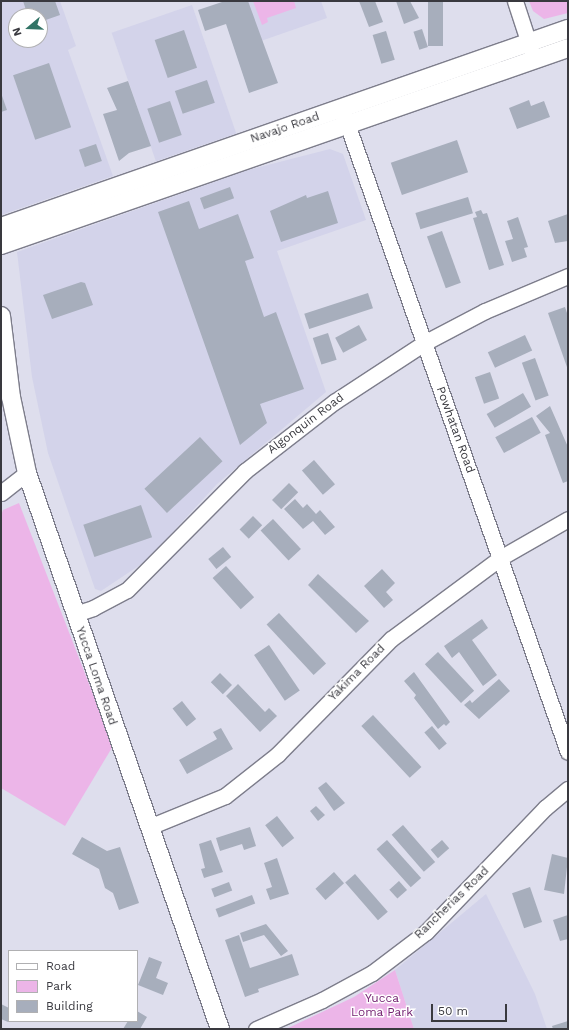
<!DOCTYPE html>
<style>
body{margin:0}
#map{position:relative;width:569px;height:1030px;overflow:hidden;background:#dedeed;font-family:"Work Sans",sans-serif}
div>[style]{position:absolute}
.built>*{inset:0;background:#d3d3ea;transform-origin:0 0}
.green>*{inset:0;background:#ecb5e8}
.building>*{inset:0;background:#a7aebc;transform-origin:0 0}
.roads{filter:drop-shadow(1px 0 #7d7d8b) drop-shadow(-1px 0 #7d7d8b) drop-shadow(0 1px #7d7d8b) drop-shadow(0 -1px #7d7d8b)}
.minor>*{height:15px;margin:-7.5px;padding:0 7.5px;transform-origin:7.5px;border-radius:7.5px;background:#fff}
.major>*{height:18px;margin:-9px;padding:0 9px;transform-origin:9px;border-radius:9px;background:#fff}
span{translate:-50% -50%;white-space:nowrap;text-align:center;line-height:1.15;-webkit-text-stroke:3px #fff;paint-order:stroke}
.street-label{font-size:12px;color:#39393f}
.park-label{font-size:12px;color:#752373}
.frame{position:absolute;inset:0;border:2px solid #39393f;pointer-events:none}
.legend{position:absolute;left:8px;top:950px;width:130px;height:72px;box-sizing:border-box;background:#fff;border:1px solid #b0b0b2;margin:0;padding:5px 7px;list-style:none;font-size:12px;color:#39393f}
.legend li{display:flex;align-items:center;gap:8px;height:20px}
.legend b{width:20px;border:1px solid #b0b0b2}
.north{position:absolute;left:8px;top:8px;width:40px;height:40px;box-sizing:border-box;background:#fff;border:1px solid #b0b0b2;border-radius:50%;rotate:251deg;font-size:11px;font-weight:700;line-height:16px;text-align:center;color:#39393f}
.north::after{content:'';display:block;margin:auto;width:14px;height:18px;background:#327466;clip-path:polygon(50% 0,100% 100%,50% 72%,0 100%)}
.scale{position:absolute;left:431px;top:1004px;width:76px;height:18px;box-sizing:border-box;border:2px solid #39393f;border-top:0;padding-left:5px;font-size:12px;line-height:14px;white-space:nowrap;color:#39393f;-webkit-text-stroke:3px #fff;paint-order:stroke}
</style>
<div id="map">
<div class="built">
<div style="clip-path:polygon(evenodd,1px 1px,60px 1px,76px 46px,68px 50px,113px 176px,1px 215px,1px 1px,16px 16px,40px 16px,40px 40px,16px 40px,16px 16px)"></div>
<div style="clip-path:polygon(244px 1px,321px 1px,327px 18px,258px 42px)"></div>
<div style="left:192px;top:5px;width:136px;height:85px;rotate:71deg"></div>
<div style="clip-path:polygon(330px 149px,343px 154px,366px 220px,277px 251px,326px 392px,217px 484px,146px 561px,101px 591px,95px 589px,48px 453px,32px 377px,17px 252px,248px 170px)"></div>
<div style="clip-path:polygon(486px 894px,535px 994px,547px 1029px,414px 1029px,395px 970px)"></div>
</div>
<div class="green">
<div style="clip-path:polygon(253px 1px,294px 1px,296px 8px,267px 18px,268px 22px,262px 25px)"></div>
<div style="clip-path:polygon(529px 1px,568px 1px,568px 13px,544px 19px,533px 11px)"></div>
<div style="clip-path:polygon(19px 503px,113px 746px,65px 826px,1px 788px,1px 515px,3px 510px)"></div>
<div style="clip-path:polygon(395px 970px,414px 1029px,286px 1029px,354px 997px)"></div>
</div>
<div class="building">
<div style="clip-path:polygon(23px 1px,55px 1px,60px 15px,40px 22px,40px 16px,28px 16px)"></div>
<div style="clip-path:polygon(225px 1px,248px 1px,278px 83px,249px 93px,226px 24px,205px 31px,198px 10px)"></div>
<div style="clip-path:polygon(359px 1px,375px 1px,383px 22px,369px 27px)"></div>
<div style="clip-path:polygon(396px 1px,410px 1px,419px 18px,404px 24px)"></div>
<div style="left:428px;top:1px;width:15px;height:45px"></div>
<div style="left:422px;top:29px;width:19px;height:9px;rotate:72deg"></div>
<div style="left:184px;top:30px;width:40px;height:31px;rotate:71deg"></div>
<div style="left:386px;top:31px;width:30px;height:14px;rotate:73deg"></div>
<div style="left:49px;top:63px;width:68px;height:38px;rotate:71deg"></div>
<div style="left:207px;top:80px;width:24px;height:34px;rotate:71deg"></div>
<div style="clip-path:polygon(128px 81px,151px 146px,129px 153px,119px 161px,103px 114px,117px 110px,107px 88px)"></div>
<div style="clip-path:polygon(1px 93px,7px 110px,1px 112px)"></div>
<div style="clip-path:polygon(529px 100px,531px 106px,544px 101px,550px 117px,517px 129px,509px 108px)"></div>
<div style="left:170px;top:101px;width:36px;height:24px;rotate:71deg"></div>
<div style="left:457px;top:140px;width:34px;height:70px;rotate:71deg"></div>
<div style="left:96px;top:144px;width:18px;height:18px;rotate:71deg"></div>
<div style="left:230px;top:187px;width:12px;height:32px;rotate:70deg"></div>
<div style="clip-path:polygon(328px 191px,338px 223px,281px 242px,270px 211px,306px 195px,307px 198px)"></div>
<div style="left:468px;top:197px;width:17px;height:55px;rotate:73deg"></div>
<div style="clip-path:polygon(189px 201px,199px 229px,238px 214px,254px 258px,245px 261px,264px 317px,276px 312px,304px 389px,260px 404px,267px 423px,240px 445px,158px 212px)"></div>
<div style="clip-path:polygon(481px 210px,483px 214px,487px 213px,504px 265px,489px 270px,473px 218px,477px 217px,475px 212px)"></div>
<div style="clip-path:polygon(568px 214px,568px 241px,555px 243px,548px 221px)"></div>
<div style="clip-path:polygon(518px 217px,528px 247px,524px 248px,527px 257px,512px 262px,505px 241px,513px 239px,507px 221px)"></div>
<div style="left:442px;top:231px;width:55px;height:16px;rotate:70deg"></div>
<div style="clip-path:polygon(81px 282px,85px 283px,93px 305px,52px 319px,43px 295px)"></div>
<div style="left:368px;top:293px;width:16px;height:67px;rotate:72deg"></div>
<div style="clip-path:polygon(565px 307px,568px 316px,568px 370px,548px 313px)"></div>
<div style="left:359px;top:325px;width:17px;height:27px;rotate:62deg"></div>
<div style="left:328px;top:333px;width:28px;height:16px;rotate:72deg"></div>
<div style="left:525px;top:335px;width:17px;height:41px;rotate:65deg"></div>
<div style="left:535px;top:358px;width:40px;height:14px;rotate:70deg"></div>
<div style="left:490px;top:372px;width:28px;height:16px;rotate:71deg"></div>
<div style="left:523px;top:393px;width:16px;height:42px;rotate:60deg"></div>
<div style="clip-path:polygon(550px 406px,568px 447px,568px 481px,563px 483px,545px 435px,550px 433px,536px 416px)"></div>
<div style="left:532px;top:417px;width:18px;height:42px;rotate:61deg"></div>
<div style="left:200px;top:437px;width:33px;height:76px;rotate:47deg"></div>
<div style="left:314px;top:460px;width:32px;height:16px;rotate:49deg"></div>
<div style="left:289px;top:483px;width:13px;height:24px;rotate:45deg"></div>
<div style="clip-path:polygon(295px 499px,303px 508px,307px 504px,316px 514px,320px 510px,335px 527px,325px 535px,313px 521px,303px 529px,284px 509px)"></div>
<div style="left:141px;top:505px;width:34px;height:61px;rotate:71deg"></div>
<div style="left:253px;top:516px;width:13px;height:19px;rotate:45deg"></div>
<div style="left:273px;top:519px;width:41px;height:17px;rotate:47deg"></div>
<div style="left:223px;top:547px;width:13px;height:19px;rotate:51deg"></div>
<div style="left:226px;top:566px;width:42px;height:18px;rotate:48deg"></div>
<div style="clip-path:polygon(382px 569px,395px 583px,386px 592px,393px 600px,384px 608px,364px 586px)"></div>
<div style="clip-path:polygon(318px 574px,369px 621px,356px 633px,308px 585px)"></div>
<div style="left:279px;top:613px;width:69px;height:17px;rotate:47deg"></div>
<div style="clip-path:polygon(482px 619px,488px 628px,472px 640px,497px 675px,483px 686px,459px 652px,452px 658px,444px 646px)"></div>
<div style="left:269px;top:645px;width:55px;height:18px;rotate:56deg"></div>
<div style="left:438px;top:652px;width:53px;height:18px;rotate:47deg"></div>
<div style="clip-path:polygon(414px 672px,450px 722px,446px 726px,444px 724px,438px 729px,414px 698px,416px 695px,404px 681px)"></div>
<div style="left:220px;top:673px;width:17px;height:13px;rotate:45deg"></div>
<div style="clip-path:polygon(499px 679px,510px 691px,479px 719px,464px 705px,470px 700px,472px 703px)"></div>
<div style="clip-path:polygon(238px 684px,265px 712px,269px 708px,277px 716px,260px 732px,226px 696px)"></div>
<div style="left:182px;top:701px;width:23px;height:12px;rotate:52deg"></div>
<div style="left:373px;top:715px;width:71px;height:16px;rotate:47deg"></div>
<div style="left:432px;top:726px;width:23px;height:10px;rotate:50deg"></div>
<div style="clip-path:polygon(221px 728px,233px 749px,187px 774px,179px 760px,217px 739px,213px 732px)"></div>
<div style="clip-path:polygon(326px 782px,345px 803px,334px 811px,318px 788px)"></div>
<div style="clip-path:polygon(316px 806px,325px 815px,318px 821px,310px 811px)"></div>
<div style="left:277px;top:816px;width:28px;height:15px;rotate:52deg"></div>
<div style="left:403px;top:825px;width:49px;height:15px;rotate:49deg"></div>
<div style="clip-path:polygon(250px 827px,256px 846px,244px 850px,242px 844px,220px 851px,216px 838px)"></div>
<div style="clip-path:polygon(82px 837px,107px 851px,120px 847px,139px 903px,119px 910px,113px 893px,105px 888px,99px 869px,72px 854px)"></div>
<div style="clip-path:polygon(211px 840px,223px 872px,204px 878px,201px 869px,205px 868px,199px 844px)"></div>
<div style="left:387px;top:840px;width:51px;height:14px;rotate:48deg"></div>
<div style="left:442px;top:840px;width:11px;height:15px;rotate:49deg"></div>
<div style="clip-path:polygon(552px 854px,568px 858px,564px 894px,544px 890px)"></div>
<div style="clip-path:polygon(277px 858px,289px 894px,270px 900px,266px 889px,272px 887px,264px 863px)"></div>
<div style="left:334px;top:872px;width:15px;height:25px;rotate:48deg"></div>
<div style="left:355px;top:874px;width:50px;height:13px;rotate:49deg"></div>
<div style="left:399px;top:881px;width:12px;height:13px;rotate:48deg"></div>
<div style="left:229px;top:882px;width:9px;height:19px;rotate:69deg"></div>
<div style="left:530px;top:887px;width:37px;height:19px;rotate:71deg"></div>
<div style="left:252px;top:895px;width:9px;height:39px;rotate:69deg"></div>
<div style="clip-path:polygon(568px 915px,568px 939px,560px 941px,553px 920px)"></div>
<div style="clip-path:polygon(266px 924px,288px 951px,281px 956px,264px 935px,243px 942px,240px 933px)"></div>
<div style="clip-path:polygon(239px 935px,250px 968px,292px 954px,299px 975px,258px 989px,259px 992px,245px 997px,225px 940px)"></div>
<div style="clip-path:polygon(149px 957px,162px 962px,156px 978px,168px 983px,163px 995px,138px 985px)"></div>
<div style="clip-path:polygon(1px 1004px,9px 1008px,8px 1022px,1px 1019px)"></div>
<div style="clip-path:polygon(137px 1011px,147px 1017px,140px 1029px,123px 1029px,128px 1021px,137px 1021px)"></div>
<div style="clip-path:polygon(568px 1021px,568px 1029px,553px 1029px,552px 1026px)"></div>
</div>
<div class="roads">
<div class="minor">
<div style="left:515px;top:1px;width:55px;rotate:71.9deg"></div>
<div style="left:344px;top:115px;width:675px;rotate:70.63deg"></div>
<div style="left:1px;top:493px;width:33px;rotate:-38deg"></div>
<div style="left:75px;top:614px;width:19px;rotate:-18deg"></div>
<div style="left:93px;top:608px;width:38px;rotate:-28deg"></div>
<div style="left:127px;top:590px;width:168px;rotate:-45.2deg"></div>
<div style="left:245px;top:471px;width:113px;rotate:-37.8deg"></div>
<div style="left:334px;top:402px;width:108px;rotate:-33.2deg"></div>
<div style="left:424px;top:343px;width:69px;rotate:-27.7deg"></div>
<div style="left:485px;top:311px;width:90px;rotate:-22.9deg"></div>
<div style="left:149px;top:827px;width:82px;rotate:-22.2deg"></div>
<div style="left:225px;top:796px;width:68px;rotate:-38.4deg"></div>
<div style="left:278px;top:754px;width:161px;rotate:-45.5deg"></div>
<div style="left:391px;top:639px;width:136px;rotate:-36.6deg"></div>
<div style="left:500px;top:558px;width:78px;rotate:-29.8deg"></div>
<div style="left:256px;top:1029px;width:72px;rotate:-23.7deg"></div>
<div style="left:322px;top:1000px;width:57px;rotate:-28.4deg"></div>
<div style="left:372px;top:973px;width:68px;rotate:-37.2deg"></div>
<div style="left:426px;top:932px;width:172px;rotate:-46.2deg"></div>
<div style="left:545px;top:808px;width:30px;rotate:-40deg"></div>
</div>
<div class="major">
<div style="left:1px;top:227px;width:601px;rotate:-19.25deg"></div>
<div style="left:1px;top:245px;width:600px;rotate:-19.16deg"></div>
<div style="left:1px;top:316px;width:82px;rotate:83deg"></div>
<div style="left:11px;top:397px;width:78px;rotate:78.1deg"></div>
<div style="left:27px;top:473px;width:589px;rotate:70.86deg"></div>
</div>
</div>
<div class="street-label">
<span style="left:285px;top:128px;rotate:-19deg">Navajo Road</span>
<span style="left:306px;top:424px;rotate:-37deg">Algonquin Road</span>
<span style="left:455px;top:430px;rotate:70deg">Powhatan Road</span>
<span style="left:357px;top:673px;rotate:-45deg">Yakima Road</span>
<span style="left:96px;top:676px;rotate:71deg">Yucca Loma Road</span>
<span style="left:452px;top:903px;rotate:-44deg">Rancherias Road</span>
</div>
<div class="park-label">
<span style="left:382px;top:1006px">Yucca<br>Loma Park</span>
</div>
<div class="frame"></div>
<ul class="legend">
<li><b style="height:5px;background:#fff"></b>Road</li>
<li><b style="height:11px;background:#ecb5e8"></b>Park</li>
<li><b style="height:11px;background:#a7aebc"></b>Building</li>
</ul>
<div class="north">N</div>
<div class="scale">50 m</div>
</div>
